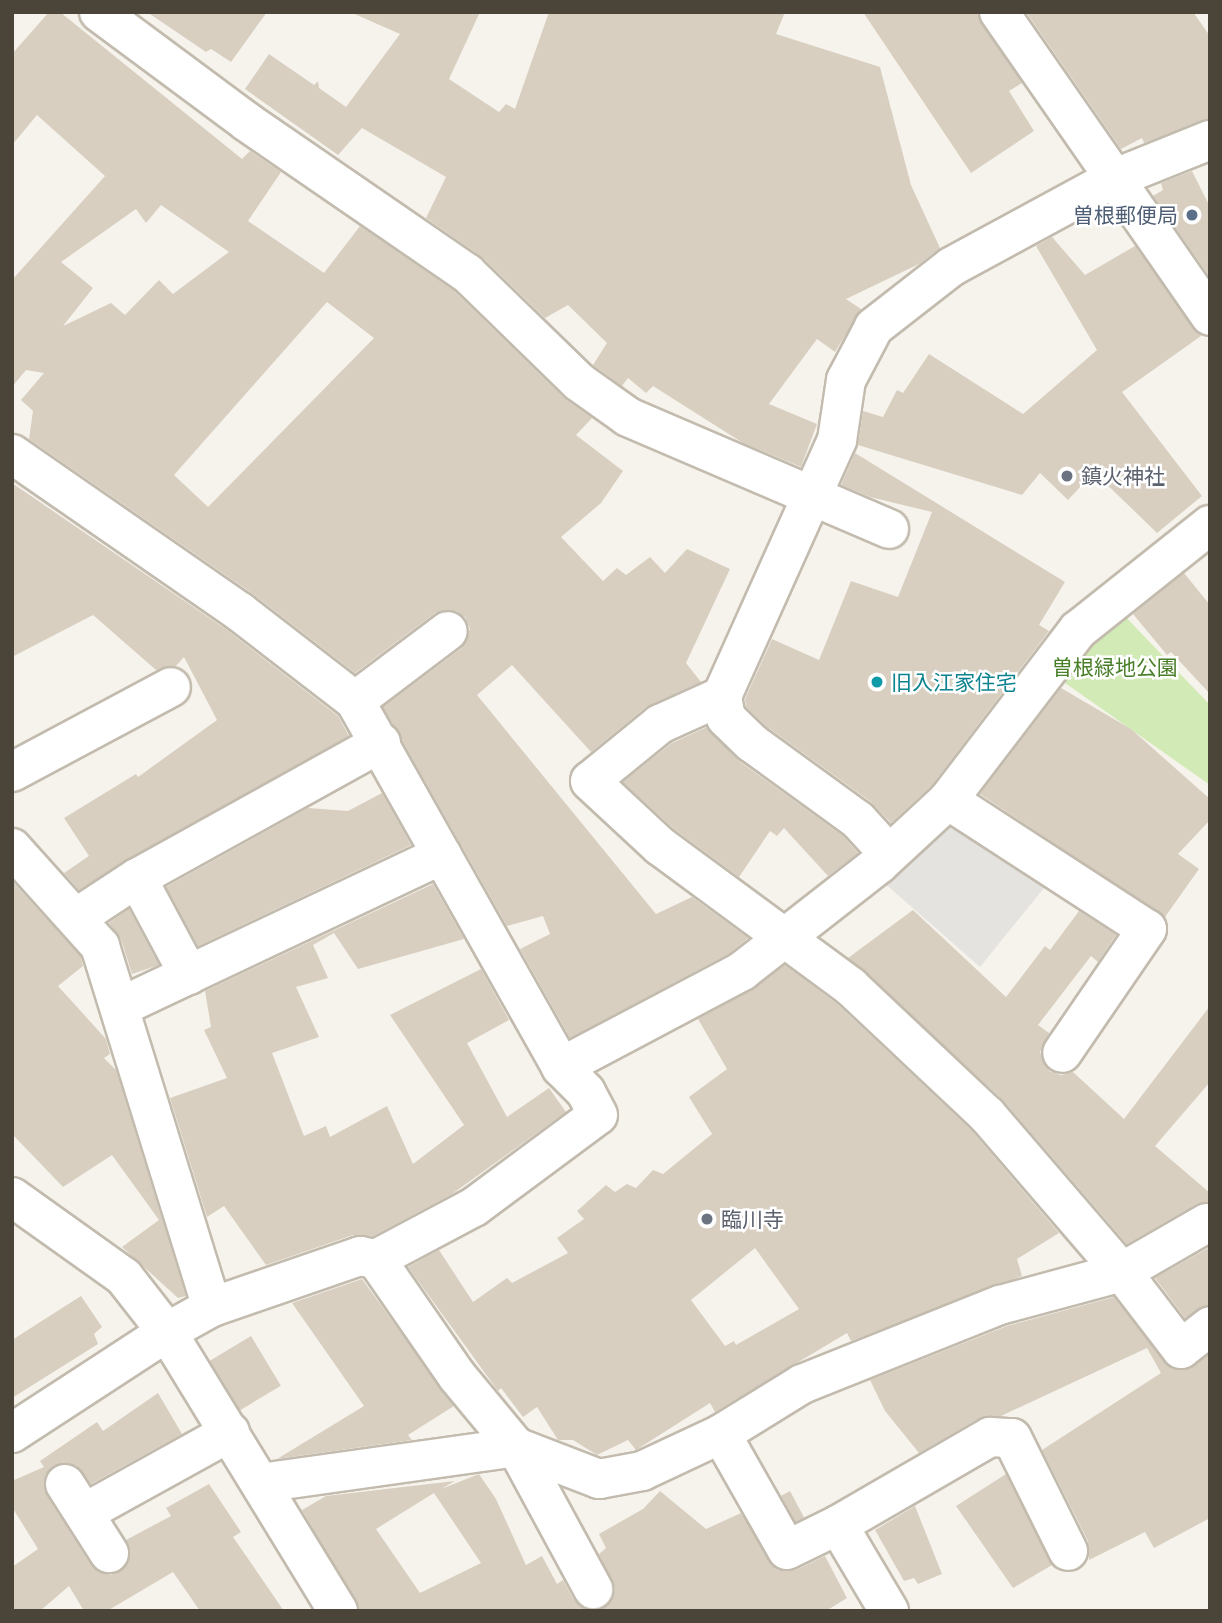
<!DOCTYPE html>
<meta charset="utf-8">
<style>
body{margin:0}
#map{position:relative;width:1222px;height:1623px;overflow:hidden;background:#f6f3ec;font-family:"IBM Plex Sans","Noto Sans JP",sans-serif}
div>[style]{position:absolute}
.green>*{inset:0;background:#d2eab5}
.parking>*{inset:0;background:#e5e3e0}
.building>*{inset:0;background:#d8cfc1;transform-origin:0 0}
.roads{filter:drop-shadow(2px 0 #c2bbae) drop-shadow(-2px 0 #c2bbae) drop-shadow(0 2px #c2bbae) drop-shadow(0 -2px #c2bbae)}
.minor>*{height:38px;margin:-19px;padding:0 19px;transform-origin:19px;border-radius:19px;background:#fff}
.dots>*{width:19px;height:19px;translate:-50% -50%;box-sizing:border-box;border:4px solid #fff;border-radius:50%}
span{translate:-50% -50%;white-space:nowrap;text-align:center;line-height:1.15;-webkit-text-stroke:5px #fff;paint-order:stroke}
.service-label{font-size:21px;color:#4e5e75}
.right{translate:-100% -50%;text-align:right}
.worship-label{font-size:21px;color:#5b616d}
.left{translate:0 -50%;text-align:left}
.park-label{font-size:21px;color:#4a7f2a}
.culture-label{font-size:21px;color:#0d838f}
.frame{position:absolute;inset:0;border:14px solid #4b4439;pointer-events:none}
</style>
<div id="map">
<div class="green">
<div style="clip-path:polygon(1119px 610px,1210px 705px,1210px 785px,1058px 678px)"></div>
</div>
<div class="parking">
<div style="clip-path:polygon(956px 812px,1052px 878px,980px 967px,882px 881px)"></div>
</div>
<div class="building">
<div style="clip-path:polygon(evenodd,49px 12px,60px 12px,242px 159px,250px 151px,281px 172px,248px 221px,324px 273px,360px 226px,453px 290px,564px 398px,592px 418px,576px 435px,623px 471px,601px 503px,561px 537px,603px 581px,617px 568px,626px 575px,650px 557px,665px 573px,687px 549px,730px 569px,686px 663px,701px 682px,646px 707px,591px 752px,512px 665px,477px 695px,656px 914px,692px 897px,748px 938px,730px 953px,570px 1038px,520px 949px,550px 934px,543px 916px,507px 926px,383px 707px,462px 648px,470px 629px,465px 617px,456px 611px,435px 613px,355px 673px,253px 594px,29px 439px,33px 411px,21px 400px,44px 373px,26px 370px,12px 387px,12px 280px,105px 176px,37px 115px,12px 145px,12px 54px,49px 12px,161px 205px,229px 252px,173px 294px,159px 280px,125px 315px,111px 303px,63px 326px,93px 288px,61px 262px,136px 209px,146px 223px,161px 205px,49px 12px,327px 302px,374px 338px,208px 507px,174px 475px,327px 302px)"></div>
<div style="clip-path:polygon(147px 12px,267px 12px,231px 62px,211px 49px,206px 52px)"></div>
<div style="clip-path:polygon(350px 12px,480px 12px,449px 79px,499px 112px,506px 104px,515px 109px,549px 12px,785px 12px,776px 34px,880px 67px,911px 185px,940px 248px,919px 264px,846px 299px,861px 309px,835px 352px,817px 339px,769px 404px,817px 424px,801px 467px,743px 443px,653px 386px,646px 393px,628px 378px,622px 386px,593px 365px,607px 343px,568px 305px,545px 318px,482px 257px,426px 218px,446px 177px,362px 128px,338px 155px,245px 89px,269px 54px,314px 85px,318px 81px,319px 88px,346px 107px,400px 34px)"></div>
<div style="clip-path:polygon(863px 12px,977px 12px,1022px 83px,1009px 91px,1034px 131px,971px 173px)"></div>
<div style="clip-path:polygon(1026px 12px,1193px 12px,1210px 36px,1210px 119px,1144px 143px,1142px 138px,1121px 149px)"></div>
<div style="clip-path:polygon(1192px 171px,1210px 207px,1210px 277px,1153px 196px,1163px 190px,1161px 183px)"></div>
<div style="clip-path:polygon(1052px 237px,1085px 275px,1135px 246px,1201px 336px,1122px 392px,1202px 496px,1157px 533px,1094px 472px,1068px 500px,1040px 473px,1022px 495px,858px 445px,863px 411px,883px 417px,897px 390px,903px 393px,929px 354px,1023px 414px,1097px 350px,1036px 246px)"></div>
<div style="clip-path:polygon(855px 453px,1065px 582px,1039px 625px,1049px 631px,932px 785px,891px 823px,871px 802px,766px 726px,746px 707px,745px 699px,772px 639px,819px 660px,851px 581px,898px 597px,932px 512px,870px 497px,841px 485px)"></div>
<div style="clip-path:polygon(12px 483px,227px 630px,338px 716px,349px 736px,79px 890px,64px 873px,89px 856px,64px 818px,136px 774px,138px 777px,217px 720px,184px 657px,176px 666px,156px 670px,93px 615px,12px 657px)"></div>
<div style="clip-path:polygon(1184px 573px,1210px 605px,1210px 694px,1171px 652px,1167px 655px,1133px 614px)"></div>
<div style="clip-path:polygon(1061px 688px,1131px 729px,1210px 799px,1210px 820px,1178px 854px,1199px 869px,1165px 917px,980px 794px)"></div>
<div style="clip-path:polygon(707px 727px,739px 761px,843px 836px,858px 853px,828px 876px,784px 828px,777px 836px,770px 831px,739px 877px,674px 829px,623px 782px,672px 743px)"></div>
<div style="clip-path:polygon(382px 793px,411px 845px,198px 946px,166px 887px,308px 808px,348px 811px)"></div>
<div style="clip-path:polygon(12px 881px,81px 957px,83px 966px,58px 986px,106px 1039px,110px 1054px,104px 1058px,116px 1070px,186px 1296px,178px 1298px,122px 1247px,159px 1220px,112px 1155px,63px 1187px,12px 1134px)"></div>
<div style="clip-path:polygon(433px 884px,464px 939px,358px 969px,334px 933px,313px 945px,328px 978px,296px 987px,319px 1037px,272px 1053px,304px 1136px,326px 1126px,330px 1137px,387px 1106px,413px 1164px,464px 1125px,390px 1015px,481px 969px,509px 1020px,467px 1043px,507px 1117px,549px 1088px,566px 1112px,452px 1194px,373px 1236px,353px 1235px,266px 1265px,224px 1206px,207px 1217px,170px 1098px,227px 1078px,204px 1030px,211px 1027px,205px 991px)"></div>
<div style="clip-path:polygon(129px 909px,159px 965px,132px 974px,121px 939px,109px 923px)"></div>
<div style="clip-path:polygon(913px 910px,1006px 997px,1045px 946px,1050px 950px,1079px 911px,1116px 935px,1098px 962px,1091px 956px,1038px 1025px,1049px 1033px,1040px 1052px,1049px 1071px,1061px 1075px,1073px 1072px,1124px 1119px,1210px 1006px,1210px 1082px,1155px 1146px,1210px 1193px,1210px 1202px,1196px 1204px,1127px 1244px,1002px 1099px,848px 958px)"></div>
<div style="clip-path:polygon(evenodd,785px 965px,837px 1004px,971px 1130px,1059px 1233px,1017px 1259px,1022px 1276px,851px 1341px,847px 1333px,715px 1412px,710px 1403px,636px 1450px,628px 1440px,597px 1455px,573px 1440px,558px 1440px,537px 1407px,523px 1417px,501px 1388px,498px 1391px,408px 1267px,439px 1250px,473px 1302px,507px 1278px,512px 1283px,568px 1253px,557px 1238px,584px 1219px,577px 1211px,606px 1185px,615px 1192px,627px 1184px,636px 1188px,653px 1170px,663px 1174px,712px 1134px,689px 1097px,727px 1069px,698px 1019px,752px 990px,785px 965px,755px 1248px,799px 1309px,736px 1345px,734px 1341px,725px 1346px,691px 1300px,755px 1248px)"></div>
<div style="clip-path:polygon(1210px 1247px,1210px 1305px,1185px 1318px,1155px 1278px)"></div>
<div style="clip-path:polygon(362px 1279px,454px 1406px,408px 1435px,412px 1440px,277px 1459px,364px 1406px,292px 1303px)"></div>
<div style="clip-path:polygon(81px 1296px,102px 1327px,94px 1334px,98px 1344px,12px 1398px,12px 1340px)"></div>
<div style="clip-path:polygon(1114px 1297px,1172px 1369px,1185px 1370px,1210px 1354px,1210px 1518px,1154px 1548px,1145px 1532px,1089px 1560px,1088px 1541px,1042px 1450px,1161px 1373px,1147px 1348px,1001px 1416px,979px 1418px,919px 1453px,885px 1411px,870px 1380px,1007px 1326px)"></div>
<div style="left:251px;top:1336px;width:58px;height:48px;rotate:59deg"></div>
<div style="clip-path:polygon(158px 1393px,182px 1434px,91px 1484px,76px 1465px,54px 1465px,45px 1475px,47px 1496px,91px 1565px,111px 1575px,129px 1562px,126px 1540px,171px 1516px,166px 1508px,209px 1484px,241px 1532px,233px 1537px,284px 1611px,200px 1611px,173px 1572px,107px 1611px,84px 1611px,69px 1586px,40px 1611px,12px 1611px,12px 1567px,38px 1549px,12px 1507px,12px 1481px,44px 1467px,40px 1461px,97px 1422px,103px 1431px)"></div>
<div style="clip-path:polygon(evenodd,479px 1474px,496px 1499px,526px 1565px,542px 1556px,557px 1584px,563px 1580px,574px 1600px,592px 1611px,360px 1611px,302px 1510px,326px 1496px,455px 1481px,441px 1489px,479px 1474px,434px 1493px,481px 1563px,420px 1593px,376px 1529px,434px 1493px)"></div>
<div style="clip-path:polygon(1006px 1474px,1052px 1565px,1013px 1588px,956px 1506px)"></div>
<div style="clip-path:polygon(660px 1491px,706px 1529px,741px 1513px,776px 1569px,796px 1570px,825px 1556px,847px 1598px,826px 1611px,593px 1611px,611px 1601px,615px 1590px,599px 1554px,606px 1548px,599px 1534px,643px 1509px)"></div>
<div style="left:790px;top:1491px;width:30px;height:10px;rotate:62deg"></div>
<div style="clip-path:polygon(915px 1506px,942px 1574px,918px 1584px,914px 1578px,904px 1581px,875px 1530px)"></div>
</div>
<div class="roads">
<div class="minor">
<div style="left:99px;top:12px;width:184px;rotate:36.6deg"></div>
<div style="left:247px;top:122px;width:267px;rotate:34.5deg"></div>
<div style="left:467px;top:273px;width:156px;rotate:44.2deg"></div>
<div style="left:579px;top:382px;width:60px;rotate:35.5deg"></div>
<div style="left:628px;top:417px;width:284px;rotate:23.2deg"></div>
<div style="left:999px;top:12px;width:370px;rotate:55.2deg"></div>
<div style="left:1210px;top:140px;width:105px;rotate:158.1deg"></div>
<div style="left:1113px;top:179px;width:184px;rotate:151.5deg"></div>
<div style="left:951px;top:267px;width:98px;rotate:142.1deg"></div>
<div style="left:874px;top:327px;width:60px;rotate:117.8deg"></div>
<div style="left:846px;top:380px;width:61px;rotate:98.5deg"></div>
<div style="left:837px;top:440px;width:281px;rotate:114.2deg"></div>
<div style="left:722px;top:696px;width:68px;rotate:155.7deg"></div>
<div style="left:660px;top:724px;width:90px;rotate:140.8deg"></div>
<div style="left:590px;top:781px;width:96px;rotate:42.9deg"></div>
<div style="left:660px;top:846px;width:237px;rotate:36.4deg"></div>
<div style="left:851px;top:987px;width:187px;rotate:43.3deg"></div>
<div style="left:987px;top:1115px;width:207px;rotate:49.3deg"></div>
<div style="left:1122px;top:1272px;width:97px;rotate:52.5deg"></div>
<div style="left:1181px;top:1349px;width:37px;rotate:-38deg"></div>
<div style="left:12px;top:454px;width:277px;rotate:34.7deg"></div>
<div style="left:240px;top:612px;width:145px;rotate:37.7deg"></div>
<div style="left:355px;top:701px;width:420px;rotate:60.6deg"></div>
<div style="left:722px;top:696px;width:22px;rotate:80deg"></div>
<div style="left:726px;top:718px;width:36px;rotate:44deg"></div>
<div style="left:752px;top:743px;width:131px;rotate:36deg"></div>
<div style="left:858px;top:820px;width:46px;rotate:47.6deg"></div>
<div style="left:355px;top:701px;width:116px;rotate:-37deg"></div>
<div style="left:12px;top:772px;width:180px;rotate:-28.1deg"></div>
<div style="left:948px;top:800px;width:237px;rotate:33deg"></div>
<div style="left:1147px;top:929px;width:150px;rotate:124.4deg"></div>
<div style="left:12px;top:848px;width:132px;rotate:48.1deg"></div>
<div style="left:100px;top:946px;width:378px;rotate:72.8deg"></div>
<div style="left:137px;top:878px;width:110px;rotate:61.8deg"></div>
<div style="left:76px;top:918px;width:73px;rotate:-33.3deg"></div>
<div style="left:137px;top:878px;width:279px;rotate:-29deg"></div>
<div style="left:120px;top:1007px;width:356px;rotate:-25.3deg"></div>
<div style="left:12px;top:1197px;width:138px;rotate:35.5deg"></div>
<div style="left:124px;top:1277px;width:70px;rotate:52deg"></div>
<div style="left:167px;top:1332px;width:185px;rotate:146.9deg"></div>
<div style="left:376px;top:1259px;width:111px;rotate:-28deg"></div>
<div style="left:474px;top:1207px;width:154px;rotate:-36.6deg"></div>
<div style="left:598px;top:1115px;width:26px;rotate:-118deg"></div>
<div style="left:586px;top:1092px;width:35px;rotate:-135deg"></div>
<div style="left:561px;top:1067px;width:205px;rotate:-27.9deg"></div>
<div style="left:742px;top:971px;width:174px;rotate:-38deg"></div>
<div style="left:879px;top:864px;width:94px;rotate:-42.8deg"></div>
<div style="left:948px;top:800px;width:214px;rotate:-52.6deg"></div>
<div style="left:1078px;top:630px;width:169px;rotate:-38.5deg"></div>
<div style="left:721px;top:1434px;width:133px;rotate:60.4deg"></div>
<div style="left:787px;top:1550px;width:57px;rotate:-26.1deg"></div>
<div style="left:838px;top:1525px;width:100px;rotate:59.3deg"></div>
<div style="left:261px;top:1483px;width:258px;rotate:-8deg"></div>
<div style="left:516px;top:1447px;width:162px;rotate:61.5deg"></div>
<div style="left:65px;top:1484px;width:82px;rotate:57.5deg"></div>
<div style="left:84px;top:1513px;width:167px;rotate:-29deg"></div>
<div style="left:838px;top:1525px;width:176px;rotate:-30.1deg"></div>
<div style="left:990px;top:1437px;width:22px;rotate:3deg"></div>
<div style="left:1012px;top:1438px;width:126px;rotate:63.6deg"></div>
<div style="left:338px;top:1611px;width:327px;rotate:-121.5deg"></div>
<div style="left:167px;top:1332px;width:51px;rotate:-29.1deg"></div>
<div style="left:212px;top:1307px;width:157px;rotate:-19deg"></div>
<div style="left:360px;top:1256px;width:16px;rotate:11deg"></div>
<div style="left:376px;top:1259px;width:142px;rotate:55.3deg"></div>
<div style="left:457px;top:1376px;width:92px;rotate:50.3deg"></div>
<div style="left:516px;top:1447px;width:89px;rotate:21.1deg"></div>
<div style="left:599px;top:1479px;width:44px;rotate:-10.5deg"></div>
<div style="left:642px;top:1471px;width:87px;rotate:-25.1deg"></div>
<div style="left:721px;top:1434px;width:95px;rotate:-31.7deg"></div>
<div style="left:802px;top:1384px;width:213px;rotate:-21.8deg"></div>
<div style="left:1000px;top:1305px;width:126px;rotate:-15.1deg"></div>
<div style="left:1122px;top:1272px;width:98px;rotate:-30deg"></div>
</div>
</div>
<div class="dots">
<div style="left:1192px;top:215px;background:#5c6f8a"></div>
<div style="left:1067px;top:476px;background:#6b7280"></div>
<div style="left:877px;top:682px;background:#0f9aa8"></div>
<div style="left:707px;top:1219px;background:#6b7280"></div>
</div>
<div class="service-label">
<span class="right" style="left:1178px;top:215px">曽根郵便局</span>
</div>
<div class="worship-label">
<span class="left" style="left:1081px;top:476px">鎮火神社</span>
<span class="left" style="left:721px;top:1219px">臨川寺</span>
</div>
<div class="park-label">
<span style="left:1115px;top:667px">曽根緑地公園</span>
</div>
<div class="culture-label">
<span class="left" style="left:891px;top:682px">旧入江家住宅</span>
</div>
<div class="frame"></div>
</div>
